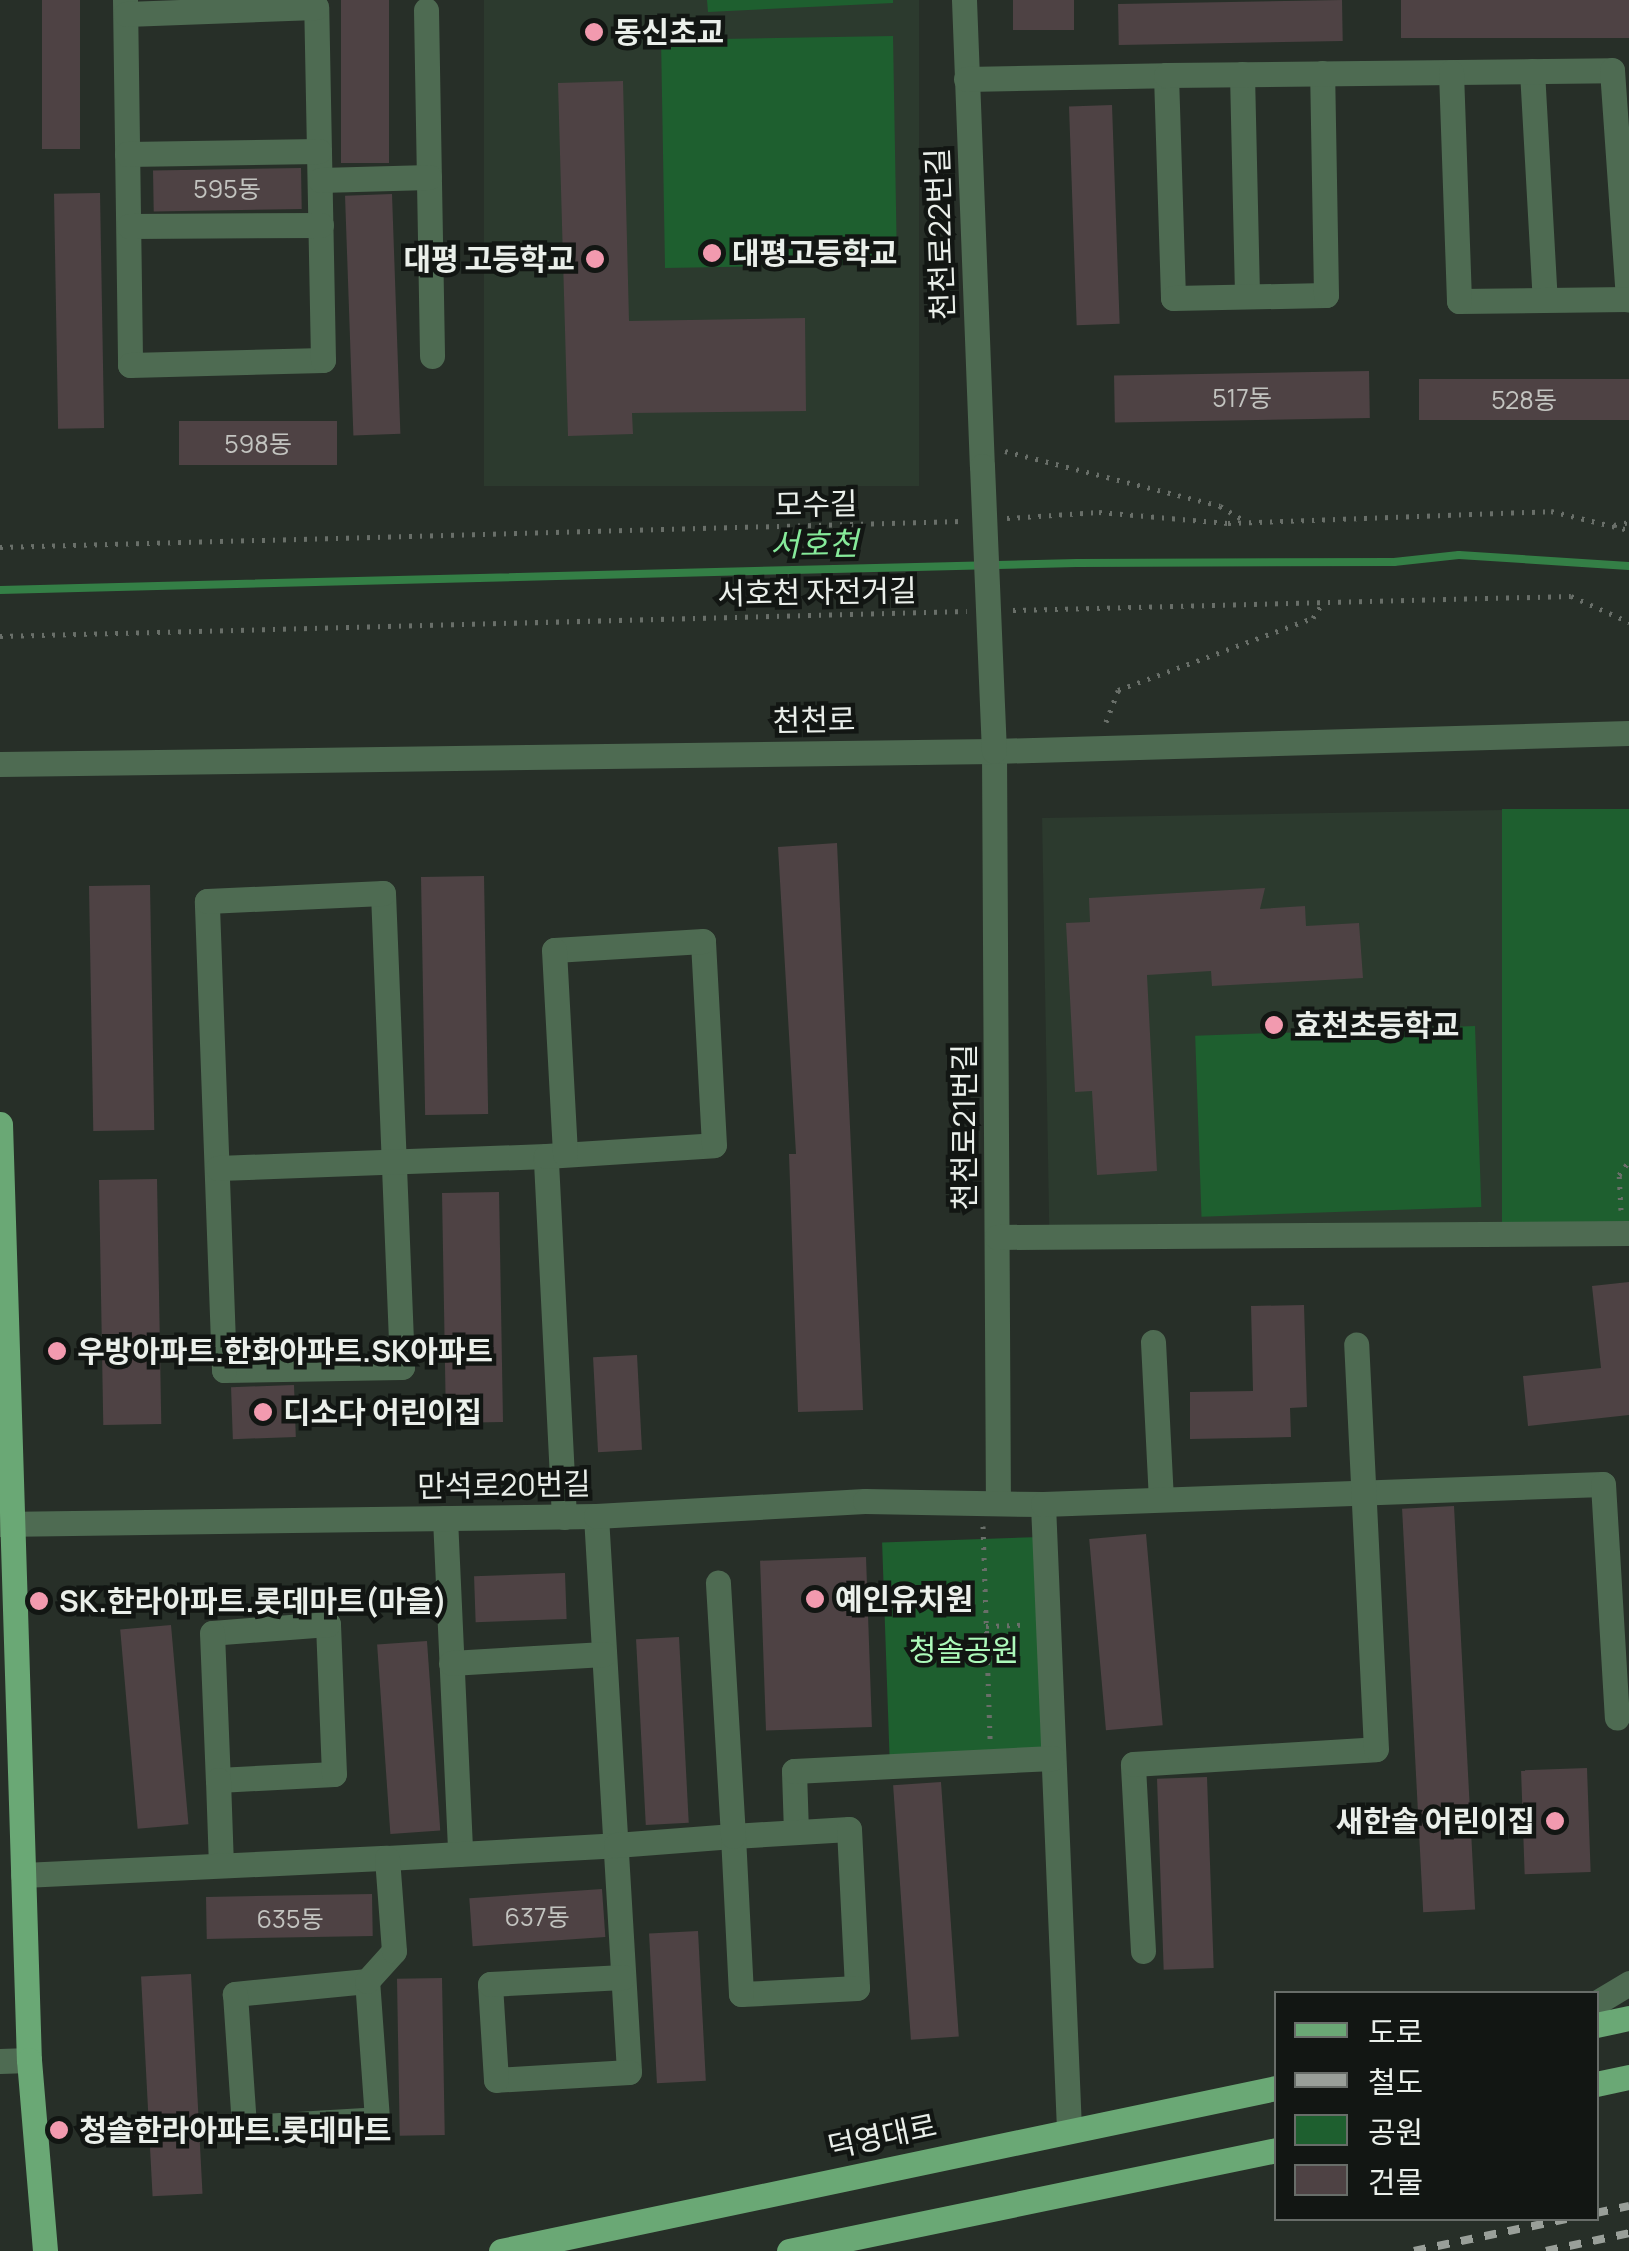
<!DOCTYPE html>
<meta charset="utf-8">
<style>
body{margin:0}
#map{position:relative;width:1629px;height:2251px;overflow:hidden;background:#272f28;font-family:Manrope,"Noto Sans KR",sans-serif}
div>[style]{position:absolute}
.built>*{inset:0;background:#2c3a2e;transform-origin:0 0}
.green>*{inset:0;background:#1e5f2f;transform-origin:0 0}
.stream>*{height:8px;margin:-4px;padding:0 4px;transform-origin:4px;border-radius:4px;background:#347f46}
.building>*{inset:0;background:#4e4244;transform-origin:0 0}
.path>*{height:5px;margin-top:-2.5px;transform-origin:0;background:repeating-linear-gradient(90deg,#696f69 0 2.5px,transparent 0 10.5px)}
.minor>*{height:25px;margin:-12.5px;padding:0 12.5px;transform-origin:12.5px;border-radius:12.5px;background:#4e6b52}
.major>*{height:25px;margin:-12.5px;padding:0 12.5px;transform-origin:12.5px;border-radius:12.5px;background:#6aa875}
.rail>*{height:8px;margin-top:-4px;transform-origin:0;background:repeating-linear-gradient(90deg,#999f99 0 12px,transparent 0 24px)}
.minor-bridge>*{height:25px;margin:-12.5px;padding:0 12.5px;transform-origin:12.5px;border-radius:12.5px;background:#4e6b52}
.dots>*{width:28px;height:28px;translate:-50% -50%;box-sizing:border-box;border:5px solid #121613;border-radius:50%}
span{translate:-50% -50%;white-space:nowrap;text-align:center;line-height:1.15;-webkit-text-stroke:9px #121613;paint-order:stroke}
.number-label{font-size:25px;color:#c3c4c0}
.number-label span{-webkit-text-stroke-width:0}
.poi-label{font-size:30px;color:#eaefea;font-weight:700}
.left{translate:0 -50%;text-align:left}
.right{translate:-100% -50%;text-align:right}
.street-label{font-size:30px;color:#eaefea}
.park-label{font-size:30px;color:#adfaba}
.water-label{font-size:32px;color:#86ea9a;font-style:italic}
.legend{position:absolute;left:1274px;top:1991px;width:325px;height:230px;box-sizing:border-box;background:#121613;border:2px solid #686d69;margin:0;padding:12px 18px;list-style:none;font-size:30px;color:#eaefea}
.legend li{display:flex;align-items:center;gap:20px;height:50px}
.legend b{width:50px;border:2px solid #686d69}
</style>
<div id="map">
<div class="built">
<div style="left:484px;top:0;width:435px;height:486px"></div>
<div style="left:1502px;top:810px;width:413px;height:460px;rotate:89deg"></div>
</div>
<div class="green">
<div style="clip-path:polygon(707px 0,893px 0,893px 3px,708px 12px)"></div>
<div style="left:893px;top:36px;width:228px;height:232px;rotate:89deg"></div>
<div style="left:1629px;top:809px;width:415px;height:127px;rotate:90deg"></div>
<div style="left:1475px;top:1026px;width:181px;height:280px;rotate:88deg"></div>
<div style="left:1040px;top:1537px;width:217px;height:158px;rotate:88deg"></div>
</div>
<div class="stream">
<div style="left:0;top:590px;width:1077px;rotate:-1.44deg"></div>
<div style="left:1077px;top:563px;width:317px;rotate:-0.2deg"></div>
<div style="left:1394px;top:562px;width:65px;rotate:-6.1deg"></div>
<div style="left:1459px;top:555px;width:170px;rotate:3.7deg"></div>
</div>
<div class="building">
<div style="left:42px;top:0;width:38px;height:149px"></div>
<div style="left:341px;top:0;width:48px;height:163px"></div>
<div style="left:1013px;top:0;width:61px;height:30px"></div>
<div style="left:1342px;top:0;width:41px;height:224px;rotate:89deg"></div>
<div style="left:1629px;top:0;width:38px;height:228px;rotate:90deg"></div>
<div style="clip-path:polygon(623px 81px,629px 321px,805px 318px,806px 411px,632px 413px,633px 434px,568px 436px,558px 83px)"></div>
<div style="left:1112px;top:105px;width:219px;height:43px;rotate:88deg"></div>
<div style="left:301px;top:168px;width:41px;height:148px;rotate:89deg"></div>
<div style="left:100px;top:193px;width:235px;height:46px;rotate:89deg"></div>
<div style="left:392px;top:194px;width:240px;height:47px;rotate:88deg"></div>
<div style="left:1369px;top:371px;width:47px;height:255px;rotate:89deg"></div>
<div style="left:1629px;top:379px;width:41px;height:210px;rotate:90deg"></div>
<div style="left:337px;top:421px;width:44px;height:158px;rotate:90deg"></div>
<div style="clip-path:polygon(837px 843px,863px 1410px,798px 1412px,789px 1154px,796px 1154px,778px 847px)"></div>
<div style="left:484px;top:876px;width:238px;height:63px;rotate:89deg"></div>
<div style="left:150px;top:885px;width:245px;height:61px;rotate:89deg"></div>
<div style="clip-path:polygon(1265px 888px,1260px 909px,1305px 906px,1306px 926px,1359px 923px,1363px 978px,1212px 986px,1211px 971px,1147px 975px,1157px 1171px,1097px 1175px,1092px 1091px,1075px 1092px,1066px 923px,1090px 922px,1089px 898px)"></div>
<div style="left:157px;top:1179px;width:245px;height:58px;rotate:89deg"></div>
<div style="left:499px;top:1192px;width:230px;height:57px;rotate:89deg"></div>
<div style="clip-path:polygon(1629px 1282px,1629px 1415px,1528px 1426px,1523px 1376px,1601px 1368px,1592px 1286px)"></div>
<div style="clip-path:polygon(1304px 1305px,1307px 1407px,1290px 1408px,1291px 1437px,1190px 1439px,1190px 1392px,1253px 1391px,1251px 1306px)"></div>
<div style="left:637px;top:1355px;width:95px;height:44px;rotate:87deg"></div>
<div style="left:294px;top:1385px;width:52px;height:63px;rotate:88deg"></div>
<div style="left:1454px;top:1506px;width:404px;height:52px;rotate:87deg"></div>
<div style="left:1146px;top:1534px;width:192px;height:57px;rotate:85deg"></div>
<div style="left:866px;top:1557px;width:170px;height:106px;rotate:88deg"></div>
<div style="left:565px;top:1573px;width:46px;height:91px;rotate:88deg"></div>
<div style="left:171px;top:1625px;width:200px;height:51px;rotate:85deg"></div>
<div style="left:679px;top:1637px;width:186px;height:43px;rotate:87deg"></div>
<div style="left:427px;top:1641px;width:190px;height:50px;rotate:86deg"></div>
<div style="left:1587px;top:1768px;width:104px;height:66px;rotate:88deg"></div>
<div style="left:1207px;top:1777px;width:191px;height:50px;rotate:88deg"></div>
<div style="left:941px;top:1782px;width:255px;height:48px;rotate:86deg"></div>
<div style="left:602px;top:1889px;width:48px;height:133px;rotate:86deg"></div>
<div style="left:372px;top:1894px;width:42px;height:166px;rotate:89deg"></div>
<div style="left:698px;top:1931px;width:150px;height:49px;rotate:87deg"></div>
<div style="left:191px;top:1974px;width:220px;height:50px;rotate:87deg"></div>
<div style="left:442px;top:1978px;width:157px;height:45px;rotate:89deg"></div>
</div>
<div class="path">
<div style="left:1005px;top:451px;width:222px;rotate:14.3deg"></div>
<div style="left:1220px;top:506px;width:27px;rotate:31deg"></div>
<div style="left:1007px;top:518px;width:92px;rotate:-3.7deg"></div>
<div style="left:1099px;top:512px;width:129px;rotate:4.9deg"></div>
<div style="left:1228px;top:523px;width:323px;rotate:-2.1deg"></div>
<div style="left:1551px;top:511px;width:80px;rotate:13.7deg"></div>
<div style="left:1614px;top:525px;width:15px;rotate:-11deg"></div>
<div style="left:0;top:547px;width:962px;rotate:-1.55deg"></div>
<div style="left:1013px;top:610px;width:558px;rotate:-1.44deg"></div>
<div style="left:1571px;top:596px;width:64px;rotate:24.1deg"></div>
<div style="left:0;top:636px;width:967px;rotate:-1.48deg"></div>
<div style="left:1106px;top:722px;width:34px;rotate:-69deg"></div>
<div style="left:1118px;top:690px;width:208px;rotate:-20.3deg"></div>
<div style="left:1313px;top:618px;width:20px;rotate:-57deg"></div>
<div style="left:1621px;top:1210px;width:35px;rotate:-93deg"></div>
<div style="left:1619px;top:1175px;width:17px;rotate:-54deg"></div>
<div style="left:983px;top:1526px;width:214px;rotate:88.1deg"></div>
<div style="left:986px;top:1626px;width:37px;rotate:-2deg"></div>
</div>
<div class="minor">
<div style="left:125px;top:0;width:365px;rotate:89.2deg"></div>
<div style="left:130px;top:365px;width:193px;rotate:-1.5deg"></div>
<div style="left:323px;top:360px;width:353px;rotate:-91.1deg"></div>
<div style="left:316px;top:7px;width:190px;rotate:177.9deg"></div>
<div style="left:964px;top:0;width:466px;rotate:87.8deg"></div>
<div style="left:426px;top:10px;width:346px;rotate:89deg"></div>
<div style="left:1532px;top:71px;width:229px;rotate:86.8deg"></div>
<div style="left:1242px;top:74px;width:222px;rotate:88.7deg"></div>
<div style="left:1166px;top:75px;width:223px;rotate:88.2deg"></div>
<div style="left:1173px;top:298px;width:153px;rotate:-1.1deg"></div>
<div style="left:1326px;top:295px;width:222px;rotate:-91deg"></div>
<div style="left:966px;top:79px;width:200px;rotate:-1.1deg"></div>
<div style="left:1166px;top:75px;width:446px;rotate:-0.6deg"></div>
<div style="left:1612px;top:70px;width:230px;rotate:86deg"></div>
<div style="left:1628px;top:299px;width:169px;rotate:179.3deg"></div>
<div style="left:1459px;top:301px;width:229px;rotate:-92deg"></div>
<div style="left:127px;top:154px;width:192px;rotate:-0.9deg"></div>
<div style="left:320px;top:180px;width:109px;rotate:-1.6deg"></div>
<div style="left:129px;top:226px;width:192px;rotate:-0.3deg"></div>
<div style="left:994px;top:751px;width:752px;rotate:89.7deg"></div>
<div style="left:0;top:764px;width:994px;rotate:-0.75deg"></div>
<div style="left:994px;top:751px;width:635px;rotate:-1.62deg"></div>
<div style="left:383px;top:893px;width:474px;rotate:87.7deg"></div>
<div style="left:402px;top:1367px;width:178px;rotate:179deg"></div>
<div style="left:224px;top:1370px;width:469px;rotate:-92.1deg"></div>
<div style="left:207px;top:901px;width:176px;rotate:-2.6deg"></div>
<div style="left:218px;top:1168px;width:328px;rotate:-2.1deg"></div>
<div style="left:997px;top:1237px;width:632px;rotate:-0.36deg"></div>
<div style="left:1153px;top:1342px;width:157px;rotate:87.1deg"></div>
<div style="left:1043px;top:1504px;width:626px;rotate:87.62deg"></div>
<div style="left:596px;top:1516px;width:557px;rotate:86.6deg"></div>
<div style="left:629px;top:2072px;width:133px;rotate:176.6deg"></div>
<div style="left:496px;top:2080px;width:96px;rotate:-93.6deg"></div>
<div style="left:490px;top:1984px;width:133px;rotate:-3deg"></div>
<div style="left:564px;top:1517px;width:361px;rotate:-92.9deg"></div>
<div style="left:546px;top:1156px;width:168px;rotate:-3.7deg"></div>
<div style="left:714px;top:1145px;width:204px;rotate:-93.1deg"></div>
<div style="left:703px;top:941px;width:149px;rotate:176.5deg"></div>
<div style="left:554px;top:950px;width:204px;rotate:86.9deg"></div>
<div style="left:445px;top:1518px;width:336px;rotate:87.4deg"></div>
<div style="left:0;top:1524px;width:596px;rotate:-0.77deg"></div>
<div style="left:596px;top:1516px;width:269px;rotate:-3.2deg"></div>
<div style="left:865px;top:1501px;width:178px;rotate:1deg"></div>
<div style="left:1043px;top:1504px;width:560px;rotate:-2.05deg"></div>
<div style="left:1603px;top:1484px;width:234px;rotate:86.6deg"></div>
<div style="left:451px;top:1663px;width:153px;rotate:-3.4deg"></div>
<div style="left:218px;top:1780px;width:116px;rotate:-3deg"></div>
<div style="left:334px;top:1774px;width:150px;rotate:-92.3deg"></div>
<div style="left:328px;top:1624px;width:116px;rotate:175.6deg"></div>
<div style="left:212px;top:1633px;width:147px;rotate:87.7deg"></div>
<div style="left:218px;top:1780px;width:84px;rotate:88deg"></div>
<div style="left:796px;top:1832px;width:61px;rotate:-91.9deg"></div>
<div style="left:794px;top:1771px;width:259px;rotate:-2.9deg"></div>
<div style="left:23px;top:1875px;width:364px;rotate:-2.7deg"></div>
<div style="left:387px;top:1858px;width:229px;rotate:-3.2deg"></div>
<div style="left:616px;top:1845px;width:117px;rotate:-4.4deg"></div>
<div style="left:733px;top:1836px;width:116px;rotate:-3.5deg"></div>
<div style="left:849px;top:1829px;width:159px;rotate:87.1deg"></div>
<div style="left:857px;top:1988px;width:116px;rotate:177deg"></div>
<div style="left:741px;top:1994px;width:158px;rotate:-92.9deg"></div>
<div style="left:733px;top:1836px;width:254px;rotate:-93.4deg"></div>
<div style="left:1143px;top:1951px;width:187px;rotate:-93.1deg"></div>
<div style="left:1133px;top:1764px;width:243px;rotate:-3.5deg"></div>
<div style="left:1376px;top:1749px;width:405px;rotate:-92.8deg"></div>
<div style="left:367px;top:1981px;width:133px;rotate:174.4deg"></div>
<div style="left:235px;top:1994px;width:133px;rotate:86.1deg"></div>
<div style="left:244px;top:2127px;width:133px;rotate:-3.4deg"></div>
<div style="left:377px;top:2119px;width:138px;rotate:-94.1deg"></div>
<div style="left:367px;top:1981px;width:40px;rotate:-48deg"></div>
<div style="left:394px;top:1951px;width:93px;rotate:-94.3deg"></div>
<div style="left:1596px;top:2003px;width:39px;rotate:-31deg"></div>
<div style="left:0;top:2061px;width:29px;rotate:-2deg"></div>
</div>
<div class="major">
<div style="left:0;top:1124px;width:936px;rotate:88.23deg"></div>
<div style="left:29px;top:2060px;width:192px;rotate:85.2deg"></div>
<div style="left:1596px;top:2025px;width:34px;rotate:-12deg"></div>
<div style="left:1596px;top:2084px;width:34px;rotate:-12deg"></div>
<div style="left:501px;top:2251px;width:792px;rotate:-11.88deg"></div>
<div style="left:789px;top:2251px;width:497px;rotate:-11.7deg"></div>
</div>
<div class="rail">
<div style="left:1596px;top:2213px;width:34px;rotate:-12deg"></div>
<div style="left:1414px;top:2251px;width:159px;rotate:-11.9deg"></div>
<div style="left:1546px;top:2251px;width:85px;rotate:-12.2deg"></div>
</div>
<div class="minor-bridge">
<div style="left:982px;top:466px;width:285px;rotate:87.6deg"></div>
</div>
<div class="dots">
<div style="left:594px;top:32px;background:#f29aaf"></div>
<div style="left:712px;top:253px;background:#f29aaf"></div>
<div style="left:595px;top:259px;background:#f29aaf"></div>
<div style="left:1274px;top:1025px;background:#f29aaf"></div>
<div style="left:57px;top:1351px;background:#f29aaf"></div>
<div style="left:263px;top:1412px;background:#f29aaf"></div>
<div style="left:815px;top:1599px;background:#f29aaf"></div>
<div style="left:39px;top:1601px;background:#f29aaf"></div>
<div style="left:1555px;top:1821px;background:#f29aaf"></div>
<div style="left:59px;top:2130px;background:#f29aaf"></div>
</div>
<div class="number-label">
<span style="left:227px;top:189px">595동</span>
<span style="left:1242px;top:398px">517동</span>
<span style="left:1524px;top:400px">528동</span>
<span style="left:258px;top:444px">598동</span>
<span style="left:537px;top:1917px">637동</span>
<span style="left:290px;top:1919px">635동</span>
</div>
<div class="poi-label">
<span class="left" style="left:614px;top:32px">동신초교</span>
<span class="left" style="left:732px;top:253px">대평고등학교</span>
<span class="right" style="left:575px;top:259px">대평 고등학교</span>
<span class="left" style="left:1294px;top:1025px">효천초등학교</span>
<span class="left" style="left:77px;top:1351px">우방아파트.한화아파트.SK아파트</span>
<span class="left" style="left:283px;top:1412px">디소다 어린이집</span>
<span class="left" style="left:835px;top:1599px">예인유치원</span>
<span class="left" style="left:59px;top:1601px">SK.한라아파트.롯데마트(마을)</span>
<span class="right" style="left:1535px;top:1821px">새한솔 어린이집</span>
<span class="left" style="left:79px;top:2130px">청솔한라아파트.롯데마트</span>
</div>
<div class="street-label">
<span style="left:940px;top:234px;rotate:-92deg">천천로22번길</span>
<span style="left:816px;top:504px;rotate:-1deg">모수길</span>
<span style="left:817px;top:592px;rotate:-1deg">서호천 자전거길</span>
<span style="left:814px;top:720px;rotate:-1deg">천천로</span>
<span style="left:964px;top:1127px;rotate:-90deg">천천로21번길</span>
<span style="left:504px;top:1485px;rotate:-1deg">만석로20번길</span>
<span style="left:882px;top:2136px;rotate:-12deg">덕영대로</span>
</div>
<div class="park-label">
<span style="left:964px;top:1650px">청솔공원</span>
</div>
<div class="water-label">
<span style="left:814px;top:544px;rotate:-1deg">서호천</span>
</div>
<ul class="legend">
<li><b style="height:12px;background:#6aa875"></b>도로</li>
<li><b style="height:12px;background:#999f99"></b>철도</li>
<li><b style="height:28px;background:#1e5f2f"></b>공원</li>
<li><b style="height:28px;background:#4e4244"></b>건물</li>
</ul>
</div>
